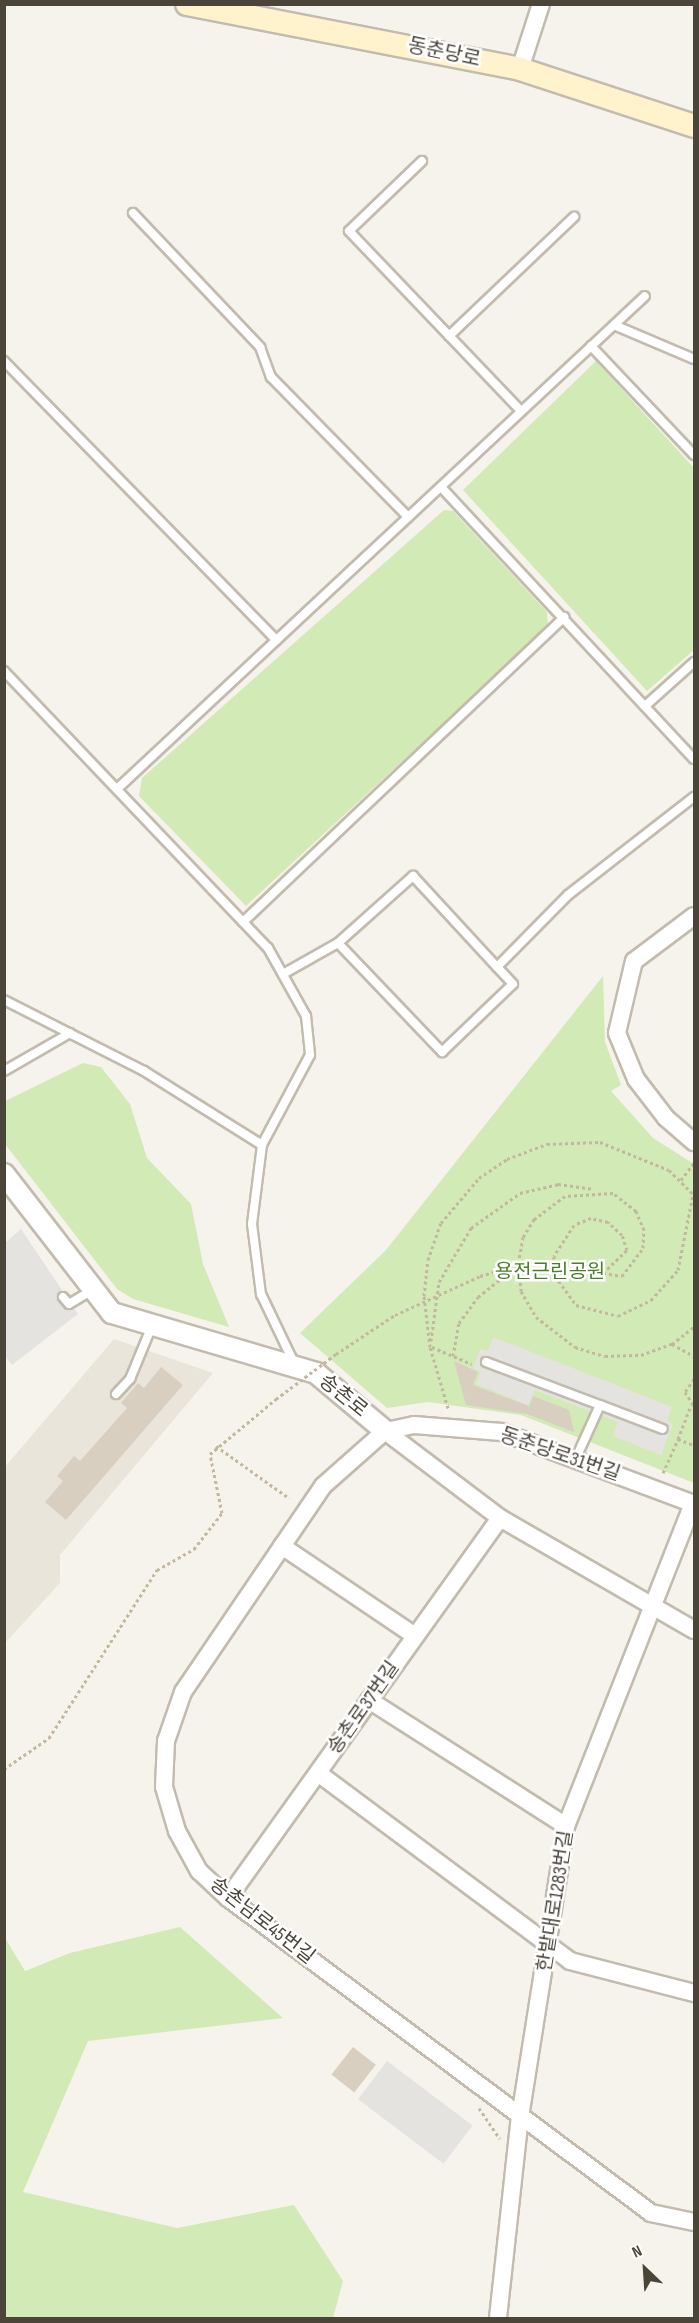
<!DOCTYPE html>
<meta charset="utf-8">
<style>
body{margin:0}
#map{position:relative;width:699px;height:2323px;overflow:hidden;background:#f6f3ec;font-family:"Sofia Sans Condensed","Noto Sans KR",sans-serif}
div>[style]{position:absolute}
.residential>*{inset:0;background:#eae5da}
.green>*{inset:0;background:#d2eab5}
.parking>*{inset:0;background:#e5e3e0;transform-origin:0 0}
.building>*{inset:0;background:#d8cfc1;transform-origin:0 0}
.path>*{height:3px;margin-top:-1.5px;transform-origin:0;background:repeating-linear-gradient(90deg,#c4b79f 0 3px,transparent 0 6px)}
.roads{filter:drop-shadow(2px 0 #c2bbae) drop-shadow(-2px 0 #c2bbae) drop-shadow(0 2px #c2bbae) drop-shadow(0 -2px #c2bbae)}
.service>*{height:8px;margin:-4px;padding:0 4px;transform-origin:4px;border-radius:4px;background:#fff}
.minor>*{height:16px;margin:-8px;padding:0 8px;transform-origin:8px;border-radius:8px;background:#fff}
.tertiary>*{height:20px;margin:-10px;padding:0 10px;transform-origin:10px;border-radius:10px;background:#fff}
.secondary>*{height:22px;margin:-11px;padding:0 11px;transform-origin:11px;border-radius:11px;background:#fff3cd}
.path-bridge>*{height:3px;margin-top:-1.5px;transform-origin:0;background:repeating-linear-gradient(90deg,#c4b79f 0 3px,transparent 0 6px)}
span{translate:-50% -50%;white-space:nowrap;text-align:center;line-height:1.15;-webkit-text-stroke:5px #fff;paint-order:stroke}
.street-label{font-size:20px;color:#4b4439}
.park-label{font-size:20px;color:#4a7f2a}
.frame{position:absolute;inset:0;border:6px solid #4b4439;pointer-events:none}
.north{position:absolute;left:615px;top:2239px;width:60px;height:60px;-webkit-text-stroke:4px #fff;paint-order:stroke;rotate:335deg;font-size:16px;font-weight:700;line-height:24px;text-align:center;color:#4b4439}
.north::after{content:'';display:block;margin:auto;width:21px;height:27px;background:#4b4439;clip-path:polygon(50% 0,100% 100%,50% 72%,0 100%)}
</style>
<div id="map">
<div class="residential">
<div style="clip-path:polygon(114px 1339px,213px 1373px,60px 1555px,60px 1583px,5px 1643px,4px 1468px)"></div>
</div>
<div class="green">
<div style="clip-path:polygon(596px 361px,694px 468px,694px 650px,647px 691px,463px 490px)"></div>
<div style="clip-path:polygon(444px 510px,453px 511px,547px 612px,548px 626px,246px 906px,139px 796px,142px 778px)"></div>
<div style="clip-path:polygon(603px 976px,605px 1042px,621px 1085px,611px 1091px,653px 1138px,694px 1164px,694px 1483px,521px 1415px,428px 1402px,387px 1408px,300px 1333px,386px 1250px)"></div>
<div style="clip-path:polygon(83px 1063px,101px 1067px,130px 1104px,147px 1158px,191px 1204px,203px 1264px,229px 1327px,133px 1299px,117px 1289px,5px 1144px,5px 1101px)"></div>
<div style="clip-path:polygon(180px 1927px,283px 2018px,88px 2041px,23px 2192px,177px 2228px,294px 2205px,343px 2281px,333px 2318px,5px 2318px,5px 1938px,25px 1971px,70px 1953px)"></div>
</div>
<div class="parking">
<div style="clip-path:polygon(21px 1229px,78px 1314px,12px 1365px,5px 1356px,4px 1244px)"></div>
<div style="clip-path:polygon(493px 1337px,672px 1407px,667px 1421px,673px 1424px,661px 1455px,613px 1436px,618px 1422px,535px 1390px,528px 1405px,476px 1384px,481px 1372px,473px 1368px,480px 1349px,488px 1351px)"></div>
<div style="left:387px;top:2061px;width:107px;height:48px;rotate:37deg"></div>
</div>
<div class="building">
<div style="clip-path:polygon(454px 1361px,478px 1372px,473px 1385px,529px 1406px,527px 1413px,533px 1396px,569px 1410px,574px 1432px,527px 1414px,466px 1405px)"></div>
<div style="clip-path:polygon(161px 1367px,183px 1385px,66px 1520px,45px 1502px,63px 1481px,57px 1476px,74px 1456px,80px 1461px,127px 1408px,121px 1403px,138px 1383px,144px 1388px)"></div>
<div style="left:353px;top:2047px;width:29px;height:35px;rotate:38deg"></div>
</div>
<div class="path">
<div style="left:681px;top:1180px;width:21px;rotate:-53deg"></div>
<div style="left:603px;top:1273px;width:19px;rotate:9deg"></div>
<div style="left:622px;top:1276px;width:35px;rotate:-53deg"></div>
<div style="left:643px;top:1248px;width:18px;rotate:-87deg"></div>
<div style="left:644px;top:1230px;width:21px;rotate:-113deg"></div>
<div style="left:636px;top:1211px;width:29px;rotate:-142deg"></div>
<div style="left:613px;top:1193px;width:48px;rotate:176.4deg"></div>
<div style="left:565px;top:1196px;width:39px;rotate:143deg"></div>
<div style="left:534px;top:1219px;width:21px;rotate:121deg"></div>
<div style="left:523px;top:1237px;width:28px;rotate:100deg"></div>
<div style="left:518px;top:1265px;width:26px;rotate:83deg"></div>
<div style="left:521px;top:1291px;width:30px;rotate:60deg"></div>
<div style="left:536px;top:1317px;width:49px;rotate:37.6deg"></div>
<div style="left:575px;top:1347px;width:31px;rotate:17deg"></div>
<div style="left:605px;top:1356px;width:36px;rotate:-2deg"></div>
<div style="left:641px;top:1355px;width:33px;rotate:-20deg"></div>
<div style="left:672px;top:1344px;width:28px;rotate:-38deg"></div>
<div style="left:603px;top:1273px;width:33px;rotate:-44deg"></div>
<div style="left:627px;top:1250px;width:16px;rotate:-108deg"></div>
<div style="left:622px;top:1235px;width:19px;rotate:-137deg"></div>
<div style="left:608px;top:1222px;width:17px;rotate:-167deg"></div>
<div style="left:591px;top:1218px;width:18px;rotate:158deg"></div>
<div style="left:574px;top:1225px;width:37px;rotate:123deg"></div>
<div style="left:554px;top:1256px;width:20px;rotate:87deg"></div>
<div style="left:555px;top:1276px;width:36px;rotate:54deg"></div>
<div style="left:576px;top:1305px;width:43px;rotate:14.7deg"></div>
<div style="left:618px;top:1316px;width:37px;rotate:-26deg"></div>
<div style="left:651px;top:1300px;width:40px;rotate:-48deg"></div>
<div style="left:678px;top:1270px;width:77px;rotate:-78.8deg"></div>
<div style="left:480px;top:1276px;width:37px;rotate:-16deg"></div>
<div style="left:431px;top:1341px;width:60px;rotate:-82.3deg"></div>
<div style="left:439px;top:1282px;width:63px;rotate:-59.3deg"></div>
<div style="left:471px;top:1228px;width:60px;rotate:-35.5deg"></div>
<div style="left:520px;top:1193px;width:39px;rotate:-13deg"></div>
<div style="left:558px;top:1184px;width:34px;rotate:8deg"></div>
<div style="left:672px;top:1344px;width:25px;rotate:29deg"></div>
<div style="left:432px;top:1347px;width:43px;rotate:23deg"></div>
<div style="left:336px;top:1354px;width:71px;rotate:-33.5deg"></div>
<div style="left:453px;top:1356px;width:34px;rotate:-80deg"></div>
<div style="left:459px;top:1323px;width:32px;rotate:-54deg"></div>
<div style="left:478px;top:1297px;width:51px;rotate:-38.7deg"></div>
<div style="left:694px;top:1379px;width:16px;rotate:125deg"></div>
<div style="left:685px;top:1392px;width:17px;rotate:57deg"></div>
<div style="left:448px;top:1408px;width:64px;rotate:-106.4deg"></div>
<div style="left:430px;top:1347px;width:51px;rotate:-96.7deg"></div>
<div style="left:424px;top:1296px;width:36px;rotate:-84deg"></div>
<div style="left:428px;top:1260px;width:39px;rotate:-71deg"></div>
<div style="left:441px;top:1223px;width:59px;rotate:-49.8deg"></div>
<div style="left:479px;top:1178px;width:34px;rotate:-34deg"></div>
<div style="left:507px;top:1159px;width:43px;rotate:-20.6deg"></div>
<div style="left:547px;top:1144px;width:53px;rotate:-2.2deg"></div>
<div style="left:600px;top:1142px;width:74px;rotate:22.1deg"></div>
<div style="left:669px;top:1170px;width:35px;rotate:45deg"></div>
<div style="left:678px;top:1439px;width:36px;rotate:-69deg"></div>
<div style="left:216px;top:1446px;width:90px;rotate:35.5deg"></div>
<div style="left:663px;top:1473px;width:37px;rotate:-66deg"></div>
<div style="left:678px;top:1439px;width:17px;rotate:21deg"></div>
<div style="left:4px;top:1769px;width:55px;rotate:-34.6deg"></div>
<div style="left:49px;top:1738px;width:200px;rotate:-57.3deg"></div>
<div style="left:157px;top:1570px;width:43px;rotate:-29.6deg"></div>
<div style="left:194px;top:1549px;width:46px;rotate:-52.1deg"></div>
<div style="left:222px;top:1513px;width:60px;rotate:-101.5deg"></div>
<div style="left:210px;top:1454px;width:86px;rotate:-39.8deg"></div>
<div style="left:479px;top:2108px;width:37px;rotate:56deg"></div>
</div>
<div class="roads">
<div class="service">
<div style="left:422px;top:161px;width:101px;rotate:136.2deg"></div>
<div style="left:349px;top:231px;width:249px;rotate:46.3deg"></div>
<div style="left:133px;top:213px;width:185px;rotate:46.5deg"></div>
<div style="left:260px;top:347px;width:32px;rotate:70deg"></div>
<div style="left:271px;top:377px;width:196px;rotate:45.6deg"></div>
<div style="left:614px;top:325px;width:87px;rotate:23deg"></div>
<div style="left:449px;top:336px;width:173px;rotate:-43.6deg"></div>
<div style="left:591px;top:346px;width:150px;rotate:46.6deg"></div>
<div style="left:4px;top:361px;width:390px;rotate:45.7deg"></div>
<div style="left:441px;top:487px;width:371px;rotate:47.1deg"></div>
<div style="left:4px;top:671px;width:383px;rotate:46.4deg"></div>
<div style="left:268px;top:948px;width:78px;rotate:60.8deg"></div>
<div style="left:306px;top:1016px;width:39px;rotate:84deg"></div>
<div style="left:310px;top:1055px;width:102px;rotate:118.1deg"></div>
<div style="left:262px;top:1145px;width:80px;rotate:97.2deg"></div>
<div style="left:252px;top:1224px;width:71px;rotate:82.7deg"></div>
<div style="left:261px;top:1294px;width:79px;rotate:64.4deg"></div>
<div style="left:645px;top:706px;width:66px;rotate:-41.9deg"></div>
<div style="left:117px;top:789px;width:722px;rotate:-43.04deg"></div>
<div style="left:243px;top:922px;width:443px;rotate:-43.5deg"></div>
<div style="left:338px;top:943px;width:151px;rotate:46.3deg"></div>
<div style="left:442px;top:1052px;width:98px;rotate:-43.8deg"></div>
<div style="left:513px;top:984px;width:23px;rotate:-133deg"></div>
<div style="left:283px;top:974px;width:63px;rotate:-29.4deg"></div>
<div style="left:338px;top:943px;width:101px;rotate:-41.8deg"></div>
<div style="left:413px;top:876px;width:124px;rotate:47.3deg"></div>
<div style="left:497px;top:967px;width:101px;rotate:-45.4deg"></div>
<div style="left:568px;top:895px;width:160px;rotate:-37.9deg"></div>
<div style="left:4px;top:1000px;width:157px;rotate:26.9deg"></div>
<div style="left:144px;top:1071px;width:139px;rotate:32.1deg"></div>
<div style="left:4px;top:1071px;width:76px;rotate:-29.9deg"></div>
<div style="left:63px;top:1297px;width:9px;rotate:49deg"></div>
<div style="left:69px;top:1304px;width:27px;rotate:-31deg"></div>
<div style="left:486px;top:1362px;width:122px;rotate:20.7deg"></div>
<div style="left:116px;top:1394px;width:21px;rotate:-47deg"></div>
<div style="left:130px;top:1379px;width:55px;rotate:-67.6deg"></div>
<div style="left:576px;top:1458px;width:58px;rotate:-65.6deg"></div>
<div style="left:600px;top:1405px;width:67px;rotate:20.9deg"></div>
</div>
<div class="minor">
<div style="left:520px;top:69px;width:68px;rotate:-72.1deg"></div>
<div style="left:694px;top:916px;width:75px;rotate:143.1deg"></div>
<div style="left:634px;top:961px;width:74px;rotate:103.3deg"></div>
<div style="left:617px;top:1033px;width:50px;rotate:67.6deg"></div>
<div style="left:636px;top:1079px;width:49px;rotate:52.4deg"></div>
<div style="left:666px;top:1118px;width:37px;rotate:41deg"></div>
<div style="left:385px;top:1431px;width:144px;rotate:37.1deg"></div>
<div style="left:500px;top:1518px;width:224px;rotate:30deg"></div>
<div style="left:694px;top:1504px;width:206px;rotate:-159.5deg"></div>
<div style="left:501px;top:1432px;width:87px;rotate:-175.4deg"></div>
<div style="left:414px;top:1425px;width:30px;rotate:168deg"></div>
<div style="left:385px;top:1431px;width:83px;rotate:138.4deg"></div>
<div style="left:323px;top:1486px;width:249px;rotate:124.2deg"></div>
<div style="left:183px;top:1692px;width:52px;rotate:109.1deg"></div>
<div style="left:166px;top:1741px;width:46px;rotate:92.5deg"></div>
<div style="left:164px;top:1787px;width:46px;rotate:73.5deg"></div>
<div style="left:177px;top:1831px;width:46px;rotate:61.2deg"></div>
<div style="left:199px;top:1871px;width:40px;rotate:43deg"></div>
<div style="left:228px;top:1898px;width:527px;rotate:36.67deg"></div>
<div style="left:651px;top:2213px;width:44px;rotate:11.8deg"></div>
<div style="left:282px;top:1546px;width:161px;rotate:34.1deg"></div>
<div style="left:369px;top:1700px;width:234px;rotate:32.6deg"></div>
<div style="left:318px;top:1773px;width:314px;rotate:36.7deg"></div>
<div style="left:570px;top:1961px;width:128px;rotate:14.5deg"></div>
<div style="left:228px;top:1898px;width:467px;rotate:-54.4deg"></div>
<div style="left:498px;top:2318px;width:202px;rotate:-83.8deg"></div>
<div style="left:520px;top:2117px;width:295px;rotate:-81deg"></div>
<div style="left:566px;top:1826px;width:347px;rotate:-68.5deg"></div>
</div>
<div class="tertiary">
<div style="left:4px;top:1174px;width:176px;rotate:52.2deg"></div>
<div style="left:112px;top:1313px;width:213px;rotate:16.4deg"></div>
<div style="left:316px;top:1373px;width:90px;rotate:40deg"></div>
</div>
<div class="secondary">
<div style="left:187px;top:4px;width:339px;rotate:11deg"></div>
<div style="left:520px;top:69px;width:183px;rotate:18.1deg"></div>
</div>
</div>
<div class="path-bridge">
<div style="left:395px;top:1315px;width:94px;rotate:-24.6deg"></div>
<div style="left:276px;top:1399px;width:75px;rotate:-36.9deg"></div>
</div>
<div class="street-label">
<span style="left:444px;top:53px;rotate:12deg">동춘당로</span>
<span style="left:343px;top:1396px;rotate:39deg">송촌로</span>
<span style="left:560px;top:1455px;rotate:19deg">동춘당로31번길</span>
<span style="left:364px;top:1708px;rotate:-55deg">송촌로37번길</span>
<span style="left:556px;top:1901px;rotate:-81deg">한밭대로1283번길</span>
<span style="left:262px;top:1921px;rotate:38deg">송촌남로45번길</span>
</div>
<div class="park-label">
<span style="left:550px;top:1272px">용전근린공원</span>
</div>
<div class="frame"></div>
<div class="north">N</div>
</div>
